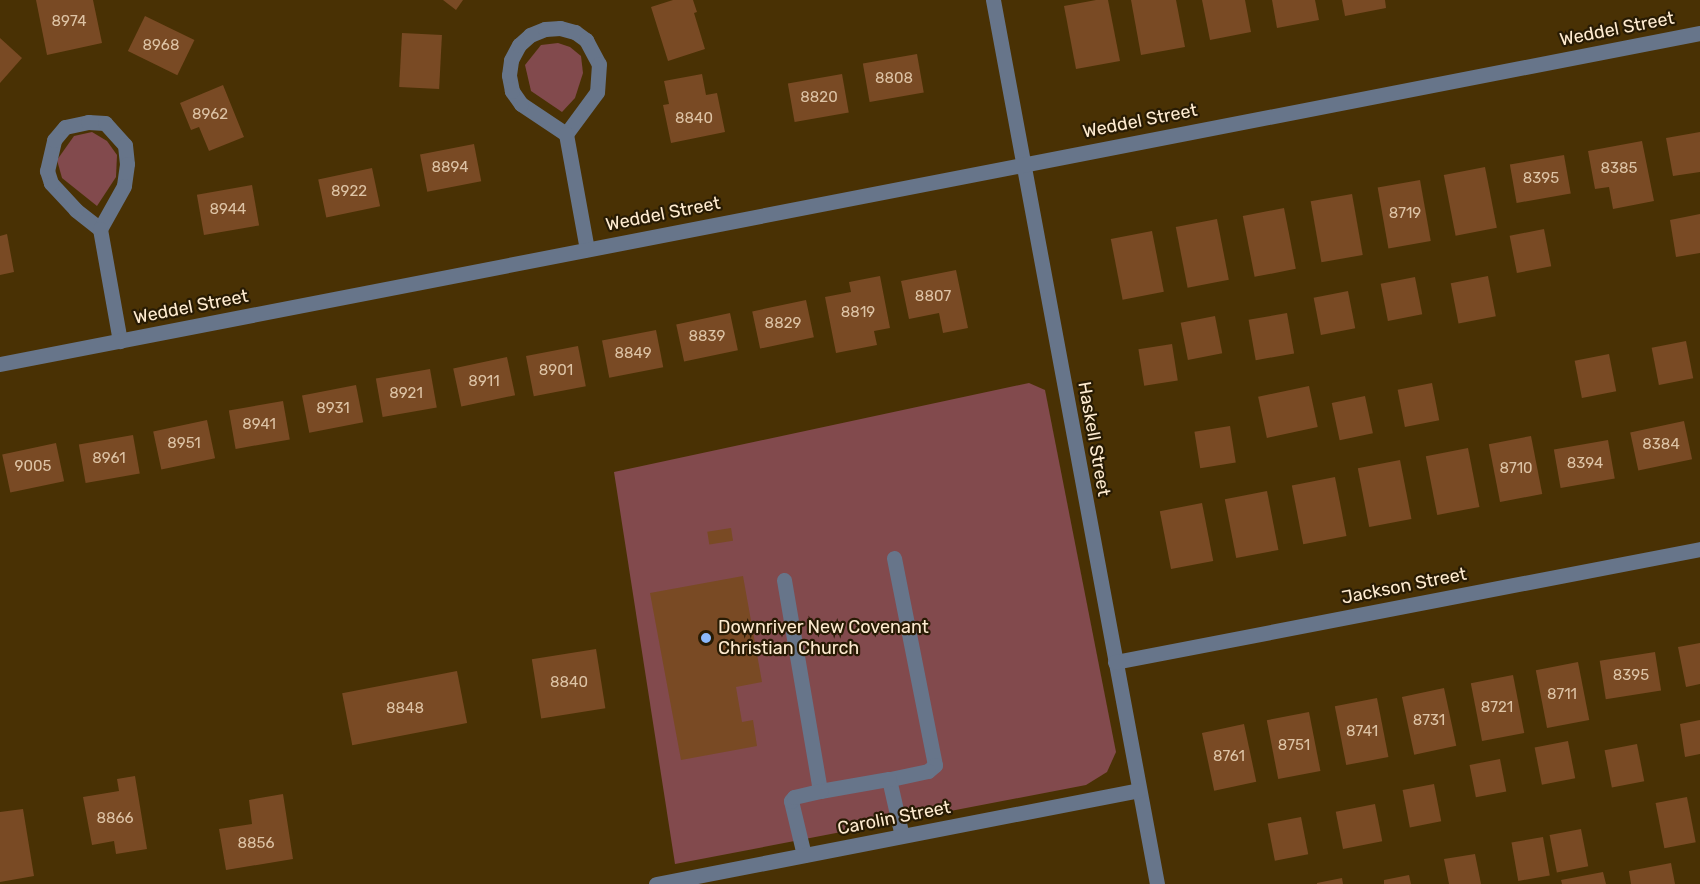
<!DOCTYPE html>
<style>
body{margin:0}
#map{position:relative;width:1700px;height:884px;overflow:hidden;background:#493104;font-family:Rubik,sans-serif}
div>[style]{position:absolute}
.green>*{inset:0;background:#824a4d}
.building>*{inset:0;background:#794a24;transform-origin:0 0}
.minor>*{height:15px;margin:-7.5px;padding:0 7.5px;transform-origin:7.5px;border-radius:7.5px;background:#67758a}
.dots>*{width:16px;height:16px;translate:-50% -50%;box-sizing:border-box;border:3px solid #281b04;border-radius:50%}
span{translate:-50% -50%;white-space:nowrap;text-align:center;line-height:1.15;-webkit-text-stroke:4.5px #281b04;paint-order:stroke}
.number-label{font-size:15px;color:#ddc3a5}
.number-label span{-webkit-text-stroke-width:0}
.street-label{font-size:18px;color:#feebd0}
.poi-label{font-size:18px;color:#feebd0}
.left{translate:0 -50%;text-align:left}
</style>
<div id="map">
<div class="green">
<div style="clip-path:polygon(558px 43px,570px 47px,581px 56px,583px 73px,575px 98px,562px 112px,531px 91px,525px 65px,541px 45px)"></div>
<div style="clip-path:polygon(92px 132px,107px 141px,117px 155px,116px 177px,97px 206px,62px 178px,57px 160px,74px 136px)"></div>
<div style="clip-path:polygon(1029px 383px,1045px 390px,1116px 752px,1107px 772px,1086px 785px,675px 864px,614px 472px)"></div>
</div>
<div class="building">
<div style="clip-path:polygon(36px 0,93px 0,102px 43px,47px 55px)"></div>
<div style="clip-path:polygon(443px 0,463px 0,456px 10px)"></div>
<div style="clip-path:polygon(673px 0,693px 0,697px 12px,694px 13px,705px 49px,668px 61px,651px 7px)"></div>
<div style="clip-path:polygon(1096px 0,1108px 0,1120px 61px,1076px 69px,1064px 6px)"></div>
<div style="clip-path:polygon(1131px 0,1176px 0,1185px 47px,1141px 55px)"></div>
<div style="clip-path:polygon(1202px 0,1245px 0,1251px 32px,1210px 40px)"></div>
<div style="clip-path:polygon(1272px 0,1315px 0,1319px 20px,1277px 28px)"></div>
<div style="clip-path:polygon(1342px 0,1385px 0,1386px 8px,1345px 16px)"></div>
<div style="left:145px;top:16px;width:55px;height:39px;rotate:26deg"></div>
<div style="left:402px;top:33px;width:40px;height:54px;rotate:3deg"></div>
<div style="clip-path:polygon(0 38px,22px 58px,0 83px)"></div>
<div style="left:917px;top:54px;width:39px;height:55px;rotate:80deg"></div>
<div style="clip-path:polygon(702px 74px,706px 95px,717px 93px,725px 132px,671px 143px,663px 105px,669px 104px,664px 81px)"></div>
<div style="left:842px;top:74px;width:39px;height:55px;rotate:80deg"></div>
<div style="clip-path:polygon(223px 85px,244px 137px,209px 151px,199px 127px,191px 130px,180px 103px)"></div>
<div style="clip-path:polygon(1700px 132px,1700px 172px,1673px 176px,1666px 138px)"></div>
<div style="clip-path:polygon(1642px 141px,1654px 201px,1613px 209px,1609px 187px,1595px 189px,1588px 151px)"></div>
<div style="left:474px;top:144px;width:38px;height:55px;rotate:79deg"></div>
<div style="left:1564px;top:155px;width:39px;height:55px;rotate:80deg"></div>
<div style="left:1485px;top:167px;width:62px;height:42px;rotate:79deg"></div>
<div style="left:372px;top:168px;width:39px;height:55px;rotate:78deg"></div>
<div style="left:1420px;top:180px;width:62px;height:43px;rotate:80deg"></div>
<div style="left:252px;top:185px;width:41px;height:56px;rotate:80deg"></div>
<div style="left:1352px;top:194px;width:62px;height:42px;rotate:80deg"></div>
<div style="left:1284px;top:208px;width:62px;height:42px;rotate:79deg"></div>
<div style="clip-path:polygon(1700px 214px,1700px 253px,1676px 257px,1670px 220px)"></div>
<div style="left:1217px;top:219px;width:62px;height:42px;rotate:79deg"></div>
<div style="left:1544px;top:229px;width:38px;height:35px;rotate:79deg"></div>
<div style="left:1152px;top:231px;width:62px;height:42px;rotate:79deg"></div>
<div style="clip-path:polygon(7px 234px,14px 272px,0 275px,0 236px)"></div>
<div style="clip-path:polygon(956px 270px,968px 328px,943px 333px,939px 313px,909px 319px,901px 281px)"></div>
<div style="clip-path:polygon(880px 276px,890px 328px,874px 331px,877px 345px,836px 353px,825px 297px,851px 292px,849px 282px)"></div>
<div style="left:1488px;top:276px;width:41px;height:38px;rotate:79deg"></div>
<div style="left:1415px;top:277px;width:38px;height:35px;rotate:79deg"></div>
<div style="left:1348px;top:291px;width:38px;height:35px;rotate:79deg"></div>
<div style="left:806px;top:300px;width:38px;height:55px;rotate:78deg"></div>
<div style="left:730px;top:313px;width:38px;height:55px;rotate:78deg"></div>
<div style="left:1287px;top:313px;width:41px;height:39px;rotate:80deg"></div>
<div style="left:1215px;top:316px;width:38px;height:35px;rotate:79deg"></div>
<div style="left:656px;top:330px;width:38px;height:55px;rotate:79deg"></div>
<div style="left:1686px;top:341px;width:38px;height:35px;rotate:79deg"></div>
<div style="left:1172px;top:344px;width:37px;height:34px;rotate:81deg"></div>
<div style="left:578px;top:346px;width:41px;height:53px;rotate:79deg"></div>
<div style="left:1609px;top:354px;width:38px;height:35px;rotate:79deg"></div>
<div style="left:507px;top:357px;width:39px;height:55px;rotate:78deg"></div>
<div style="left:430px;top:369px;width:39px;height:55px;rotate:80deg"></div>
<div style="left:1432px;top:383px;width:38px;height:35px;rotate:79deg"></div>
<div style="left:356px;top:385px;width:38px;height:55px;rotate:79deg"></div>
<div style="left:1309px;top:386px;width:42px;height:52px;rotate:78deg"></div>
<div style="left:1365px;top:396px;width:38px;height:34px;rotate:78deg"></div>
<div style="left:283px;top:401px;width:39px;height:55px;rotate:80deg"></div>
<div style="left:207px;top:420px;width:39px;height:55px;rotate:78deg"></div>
<div style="left:1684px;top:421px;width:39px;height:55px;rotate:78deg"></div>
<div style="left:1230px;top:426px;width:37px;height:36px;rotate:81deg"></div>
<div style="left:133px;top:435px;width:39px;height:55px;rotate:80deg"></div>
<div style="left:1531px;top:436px;width:59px;height:43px;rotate:79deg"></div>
<div style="left:1608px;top:440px;width:39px;height:55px;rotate:80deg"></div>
<div style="left:56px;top:443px;width:39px;height:55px;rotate:78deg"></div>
<div style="left:1468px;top:448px;width:60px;height:43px;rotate:79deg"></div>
<div style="left:1400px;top:460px;width:60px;height:43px;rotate:79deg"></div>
<div style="left:1335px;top:477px;width:60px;height:44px;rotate:79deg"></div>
<div style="left:1267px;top:491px;width:60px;height:43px;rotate:79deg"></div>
<div style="left:1202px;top:503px;width:59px;height:43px;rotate:79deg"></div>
<div style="left:731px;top:528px;width:13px;height:24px;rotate:81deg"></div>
<div style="clip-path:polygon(743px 576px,762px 682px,736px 687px,742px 722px,753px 720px,757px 746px,681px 760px,650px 593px)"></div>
<div style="clip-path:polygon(1700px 643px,1700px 684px,1686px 687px,1678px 647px)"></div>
<div style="left:596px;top:649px;width:60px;height:65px;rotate:81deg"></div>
<div style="left:1655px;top:652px;width:39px;height:56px;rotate:81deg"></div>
<div style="left:1578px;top:662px;width:59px;height:43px;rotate:79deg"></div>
<div style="left:457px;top:671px;width:53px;height:117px;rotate:79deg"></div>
<div style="left:1513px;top:675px;width:59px;height:43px;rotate:79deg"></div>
<div style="left:1444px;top:688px;width:59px;height:43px;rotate:78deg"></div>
<div style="left:1377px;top:698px;width:60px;height:43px;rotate:79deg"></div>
<div style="left:1309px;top:712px;width:60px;height:43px;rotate:79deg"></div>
<div style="clip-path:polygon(1700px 720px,1700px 754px,1685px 757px,1680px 724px)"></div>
<div style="left:1244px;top:724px;width:59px;height:43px;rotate:78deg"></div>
<div style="left:1568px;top:741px;width:38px;height:34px;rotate:79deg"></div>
<div style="left:1637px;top:744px;width:38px;height:33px;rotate:79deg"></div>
<div style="left:1500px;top:759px;width:33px;height:31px;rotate:79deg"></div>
<div style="clip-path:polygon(135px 776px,147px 849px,116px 854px,114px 841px,92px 845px,83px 797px,119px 791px,117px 779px)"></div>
<div style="left:1434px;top:784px;width:38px;height:32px;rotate:79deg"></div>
<div style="clip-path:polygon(283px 794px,293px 859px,226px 870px,219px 829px,252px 824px,249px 800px)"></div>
<div style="left:1687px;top:797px;width:46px;height:32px;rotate:79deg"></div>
<div style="left:1375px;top:804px;width:38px;height:40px;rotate:79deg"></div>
<div style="clip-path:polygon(23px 809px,34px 876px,0 882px,0 812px)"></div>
<div style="left:1301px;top:817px;width:38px;height:34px;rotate:79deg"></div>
<div style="left:1581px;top:829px;width:38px;height:32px;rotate:79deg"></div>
<div style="left:1543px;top:837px;width:39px;height:32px;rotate:80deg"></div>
<div style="clip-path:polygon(1475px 854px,1481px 884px,1449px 884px,1444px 859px)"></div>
<div style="clip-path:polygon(1671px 863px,1675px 884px,1631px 884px,1629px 871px)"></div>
<div style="clip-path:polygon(1603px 872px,1606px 884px,1562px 884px,1561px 880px)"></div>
<div style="clip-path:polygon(1409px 875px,1411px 884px,1384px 884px,1384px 880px)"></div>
<div style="clip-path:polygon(1342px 878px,1343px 884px,1317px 884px,1317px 883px)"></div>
</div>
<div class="minor">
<div style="left:993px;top:0;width:899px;rotate:79.49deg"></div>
<div style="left:560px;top:28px;width:16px;rotate:15deg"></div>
<div style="left:575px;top:32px;width:14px;rotate:36deg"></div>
<div style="left:586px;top:40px;width:27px;rotate:62deg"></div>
<div style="left:599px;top:64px;width:28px;rotate:94deg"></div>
<div style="left:597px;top:92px;width:52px;rotate:126.4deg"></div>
<div style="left:566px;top:134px;width:54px;rotate:-146.3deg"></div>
<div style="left:521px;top:104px;width:16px;rotate:-125deg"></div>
<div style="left:512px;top:91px;width:16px;rotate:-101deg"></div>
<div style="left:509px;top:75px;width:15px;rotate:-82deg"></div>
<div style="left:511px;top:60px;width:17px;rotate:-62deg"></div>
<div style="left:519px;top:45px;width:15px;rotate:-42deg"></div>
<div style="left:530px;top:35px;width:16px;rotate:-22deg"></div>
<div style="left:545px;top:29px;width:15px;rotate:-4deg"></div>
<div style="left:566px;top:134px;width:117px;rotate:79.7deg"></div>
<div style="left:100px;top:229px;width:31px;rotate:-142deg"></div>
<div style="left:76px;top:210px;width:37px;rotate:-133deg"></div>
<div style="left:51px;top:183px;width:13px;rotate:-108deg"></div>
<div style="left:47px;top:171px;width:32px;rotate:-77deg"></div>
<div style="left:54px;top:140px;width:17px;rotate:-50deg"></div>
<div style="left:65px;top:127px;width:24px;rotate:-12deg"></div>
<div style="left:88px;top:122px;width:17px;rotate:3deg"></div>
<div style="left:105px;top:123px;width:30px;rotate:48deg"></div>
<div style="left:125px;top:145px;width:19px;rotate:84deg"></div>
<div style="left:127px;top:164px;width:22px;rotate:98deg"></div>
<div style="left:124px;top:186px;width:49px;rotate:119.2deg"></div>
<div style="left:100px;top:229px;width:114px;rotate:79.9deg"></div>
<div style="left:0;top:364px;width:1732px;rotate:-11.02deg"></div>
<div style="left:894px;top:558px;width:211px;rotate:78.8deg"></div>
<div style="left:935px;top:765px;width:9px;rotate:139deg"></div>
<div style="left:928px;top:771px;width:40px;rotate:168deg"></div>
<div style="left:889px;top:779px;width:58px;rotate:77.2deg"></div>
<div style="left:784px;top:580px;width:214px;rotate:80.3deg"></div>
<div style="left:820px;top:791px;width:70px;rotate:-9.9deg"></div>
<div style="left:1115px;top:662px;width:596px;rotate:-10.93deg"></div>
<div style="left:804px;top:855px;width:56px;rotate:-103.5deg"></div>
<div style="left:791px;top:801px;width:5px;rotate:-53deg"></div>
<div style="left:794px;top:797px;width:27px;rotate:-13deg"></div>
<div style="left:656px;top:884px;width:492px;rotate:-11deg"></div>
</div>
<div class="dots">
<div style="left:706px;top:638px;background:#8bb9fc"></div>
</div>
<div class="number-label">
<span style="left:69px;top:22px">8974</span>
<span style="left:161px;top:46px">8968</span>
<span style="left:894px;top:79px">8808</span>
<span style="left:819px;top:98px">8820</span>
<span style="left:210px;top:115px">8962</span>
<span style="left:694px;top:119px">8840</span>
<span style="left:450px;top:168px">8894</span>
<span style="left:1619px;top:169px">8385</span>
<span style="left:1541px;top:179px">8395</span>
<span style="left:349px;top:192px">8922</span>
<span style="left:228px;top:210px">8944</span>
<span style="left:1405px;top:214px">8719</span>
<span style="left:933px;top:297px">8807</span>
<span style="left:858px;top:313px">8819</span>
<span style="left:783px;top:324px">8829</span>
<span style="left:707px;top:337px">8839</span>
<span style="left:633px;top:354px">8849</span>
<span style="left:556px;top:371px">8901</span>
<span style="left:484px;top:382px">8911</span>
<span style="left:406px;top:394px">8921</span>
<span style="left:333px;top:409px">8931</span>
<span style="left:259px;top:425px">8941</span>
<span style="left:184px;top:444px">8951</span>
<span style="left:1661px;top:445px">8384</span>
<span style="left:109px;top:459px">8961</span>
<span style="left:1585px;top:464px">8394</span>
<span style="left:33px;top:467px">9005</span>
<span style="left:1516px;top:469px">8710</span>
<span style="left:1631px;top:676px">8395</span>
<span style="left:569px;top:683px">8840</span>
<span style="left:1562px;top:695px">8711</span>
<span style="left:1497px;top:708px">8721</span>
<span style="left:405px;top:709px">8848</span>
<span style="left:1429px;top:721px">8731</span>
<span style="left:1362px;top:732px">8741</span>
<span style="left:1294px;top:746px">8751</span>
<span style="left:1229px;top:757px">8761</span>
<span style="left:115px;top:819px">8866</span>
<span style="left:256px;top:844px">8856</span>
</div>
<div class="street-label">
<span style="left:1617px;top:29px;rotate:-11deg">Weddel Street</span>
<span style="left:1140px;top:121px;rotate:-11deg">Weddel Street</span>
<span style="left:663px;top:214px;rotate:-11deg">Weddel Street</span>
<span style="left:191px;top:307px;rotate:-11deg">Weddel Street</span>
<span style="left:1094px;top:439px;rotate:80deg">Haskell Street</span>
<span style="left:1404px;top:586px;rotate:-11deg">Jackson Street</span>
<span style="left:894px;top:818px;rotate:-11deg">Carolin Street</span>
</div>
<div class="poi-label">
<span class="left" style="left:718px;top:638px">Downriver New Covenant<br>Christian Church</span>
</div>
</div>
